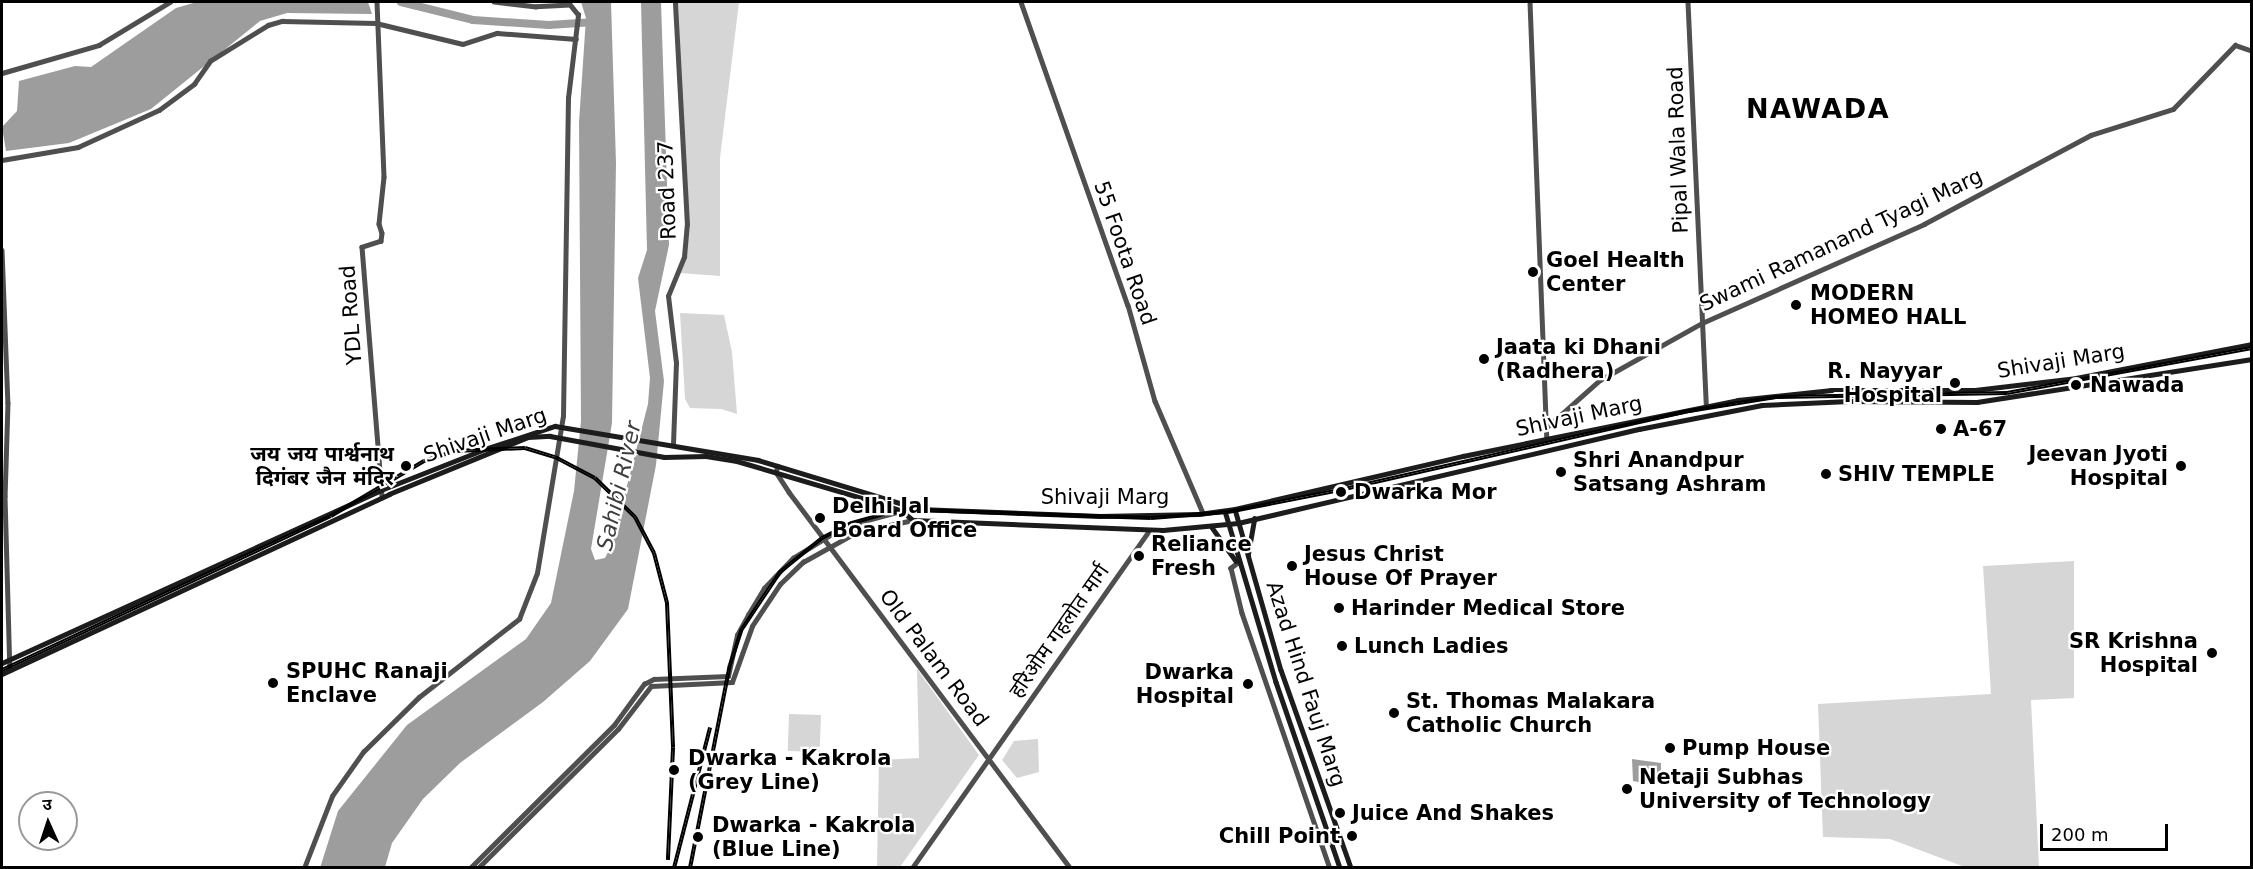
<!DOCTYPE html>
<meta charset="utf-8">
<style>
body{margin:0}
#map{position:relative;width:2253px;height:869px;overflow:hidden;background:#fff;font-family:"DejaVu Sans","Noto Sans Devanagari",sans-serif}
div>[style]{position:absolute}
.green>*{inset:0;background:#d6d6d6;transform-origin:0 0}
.water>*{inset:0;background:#9d9d9d}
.river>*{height:8px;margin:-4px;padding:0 4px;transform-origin:4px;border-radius:4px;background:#9d9d9d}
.tertiary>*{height:4.5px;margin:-2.25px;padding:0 2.25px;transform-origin:2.25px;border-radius:2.25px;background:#4f4f4f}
.secondary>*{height:4.5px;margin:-2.25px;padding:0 2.25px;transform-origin:2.25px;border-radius:2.25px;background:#1c1c1c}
.rail>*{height:4px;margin-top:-2px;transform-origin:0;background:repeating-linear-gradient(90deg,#fff 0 4.5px,#000 0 9px);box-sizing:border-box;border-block:2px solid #000}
.dots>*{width:16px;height:16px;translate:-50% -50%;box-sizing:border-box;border:3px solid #fff;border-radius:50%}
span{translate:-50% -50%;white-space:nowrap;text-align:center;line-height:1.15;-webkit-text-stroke:4.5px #fff;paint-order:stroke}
.street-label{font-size:21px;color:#000}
.poi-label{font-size:21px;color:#000;font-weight:700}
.left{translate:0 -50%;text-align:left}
.right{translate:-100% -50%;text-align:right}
.water-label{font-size:22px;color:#3e3e3e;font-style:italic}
.district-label{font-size:27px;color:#000;font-weight:700;letter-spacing:1.5px}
.frame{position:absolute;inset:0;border:3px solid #000;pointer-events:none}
.north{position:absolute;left:18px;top:791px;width:60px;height:60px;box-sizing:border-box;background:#fff;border:2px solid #999;border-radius:50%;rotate:357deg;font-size:16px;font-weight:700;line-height:24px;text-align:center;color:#000}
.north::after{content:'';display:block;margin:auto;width:21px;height:27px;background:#000;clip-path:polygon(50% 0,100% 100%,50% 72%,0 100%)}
.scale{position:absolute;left:2040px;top:824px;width:128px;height:27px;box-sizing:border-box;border:3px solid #000;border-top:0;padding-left:8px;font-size:18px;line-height:21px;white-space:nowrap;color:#000;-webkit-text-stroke:4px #fff;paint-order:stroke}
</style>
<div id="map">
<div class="green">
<div style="clip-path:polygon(677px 2px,739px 2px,720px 158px,720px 276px,680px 273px,686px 255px)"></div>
<div style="clip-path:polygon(680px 313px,724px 315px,732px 352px,737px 414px,721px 409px,690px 408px,685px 399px)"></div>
<div style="clip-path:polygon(2074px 561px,2074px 698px,2031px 700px,2039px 867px,1965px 867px,1890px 839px,1823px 837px,1818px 704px,1991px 694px,1983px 566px)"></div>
<div style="clip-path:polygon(917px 669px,979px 755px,900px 867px,877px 867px,879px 760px,919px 758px)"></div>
<div style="left:789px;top:714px;width:32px;height:37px;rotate:2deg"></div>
<div style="clip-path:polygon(1038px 739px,1039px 772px,1017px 778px,1002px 760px,1014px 741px)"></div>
</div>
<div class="water">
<div style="clip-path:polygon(197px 2px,368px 2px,372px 14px,287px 13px,260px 21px,151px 109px,69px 143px,6px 151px,2px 127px,17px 111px,19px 81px,75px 66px,91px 67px,176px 8px)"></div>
<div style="clip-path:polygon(581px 2px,611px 2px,616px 163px,612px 423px,591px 549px,595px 560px,605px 558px,612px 544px,648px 404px,650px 378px,638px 278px,647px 250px,641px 2px,661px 2px,669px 245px,655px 311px,664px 381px,656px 465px,628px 609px,590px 661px,543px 702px,460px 763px,423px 799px,392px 843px,385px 867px,320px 868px,338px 811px,407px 725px,526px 639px,551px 603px,574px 491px,581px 421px,579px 122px,586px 18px)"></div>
<div style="clip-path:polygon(1632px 759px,1661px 763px,1661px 779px,1655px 785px,1633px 781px)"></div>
</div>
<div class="river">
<div style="left:401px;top:2px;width:74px;rotate:14deg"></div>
<div style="left:473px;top:20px;width:76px;rotate:3.8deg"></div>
<div style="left:549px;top:25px;width:46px;rotate:-3.7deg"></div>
<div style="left:595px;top:22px;width:20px;rotate:-84deg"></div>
</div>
<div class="tertiary">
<div style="left:377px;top:2px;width:175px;rotate:87.7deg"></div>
<div style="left:384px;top:177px;width:47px;rotate:96.1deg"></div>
<div style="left:379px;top:224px;width:9px;rotate:72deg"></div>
<div style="left:382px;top:233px;width:8px;rotate:97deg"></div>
<div style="left:381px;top:241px;width:20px;rotate:162deg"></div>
<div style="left:362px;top:247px;width:251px;rotate:85.4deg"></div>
<div style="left:1021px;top:2px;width:321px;rotate:70.6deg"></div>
<div style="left:1128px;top:305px;width:100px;rotate:74.3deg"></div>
<div style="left:1155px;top:401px;width:122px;rotate:66.8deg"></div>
<div style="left:1530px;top:2px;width:437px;rotate:87.8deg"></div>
<div style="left:1688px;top:2px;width:403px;rotate:87.4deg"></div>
<div style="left:2px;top:73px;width:101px;rotate:-16.1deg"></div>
<div style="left:99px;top:45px;width:83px;rotate:-31.2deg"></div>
<div style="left:2px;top:160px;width:77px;rotate:-9.7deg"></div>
<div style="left:78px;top:147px;width:89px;rotate:-24.6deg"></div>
<div style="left:159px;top:110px;width:44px;rotate:-36.6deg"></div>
<div style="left:194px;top:84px;width:28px;rotate:-55deg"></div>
<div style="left:210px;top:61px;width:68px;rotate:-31.8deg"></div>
<div style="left:268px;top:25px;width:15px;rotate:-16deg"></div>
<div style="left:282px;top:21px;width:94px;rotate:1.2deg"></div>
<div style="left:376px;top:23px;width:89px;rotate:13.6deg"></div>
<div style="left:463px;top:44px;width:36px;rotate:-18deg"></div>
<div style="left:497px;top:33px;width:79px;rotate:4.3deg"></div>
<div style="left:2px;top:250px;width:153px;rotate:87.8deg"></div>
<div style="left:8px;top:403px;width:93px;rotate:91.8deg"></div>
<div style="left:5px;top:496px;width:174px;rotate:88.4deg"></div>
<div style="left:1547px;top:427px;width:71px;rotate:-41.6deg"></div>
<div style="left:1600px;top:380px;width:117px;rotate:-29.2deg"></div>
<div style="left:1702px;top:323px;width:243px;rotate:-24deg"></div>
<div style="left:1924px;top:224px;width:189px;rotate:-28.1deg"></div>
<div style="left:2091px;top:135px;width:86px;rotate:-17.6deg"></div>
<div style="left:2173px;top:109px;width:89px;rotate:-45.9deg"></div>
<div style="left:2235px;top:45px;width:18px;rotate:19deg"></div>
<div style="left:673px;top:444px;width:81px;rotate:-87.9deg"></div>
<div style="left:676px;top:363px;width:67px;rotate:-96.8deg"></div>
<div style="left:668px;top:296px;width:42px;rotate:-67.7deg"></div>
<div style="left:684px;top:257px;width:32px;rotate:-85deg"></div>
<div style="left:687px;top:225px;width:223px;rotate:-93.1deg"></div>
<div style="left:778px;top:466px;width:6px;rotate:108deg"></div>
<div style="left:776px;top:472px;width:24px;rotate:57deg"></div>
<div style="left:789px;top:492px;width:469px;rotate:53.2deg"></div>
<div style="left:1238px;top:563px;width:9px;rotate:144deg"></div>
<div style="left:1231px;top:568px;width:46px;rotate:76.3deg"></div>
<div style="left:1242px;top:613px;width:270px;rotate:71deg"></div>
<div style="left:304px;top:868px;width:77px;rotate:-68.7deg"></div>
<div style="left:332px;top:796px;width:54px;rotate:-54.8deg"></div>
<div style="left:363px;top:752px;width:78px;rotate:-44.5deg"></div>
<div style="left:419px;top:697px;width:127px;rotate:-38deg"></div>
<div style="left:519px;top:619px;width:49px;rotate:-68.6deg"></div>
<div style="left:537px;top:573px;width:159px;rotate:-80.6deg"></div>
<div style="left:563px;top:416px;width:318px;rotate:-89.1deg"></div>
<div style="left:568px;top:98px;width:84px;rotate:-83.1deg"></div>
<div style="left:578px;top:15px;width:13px;rotate:-129deg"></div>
<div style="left:570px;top:5px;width:34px;rotate:177deg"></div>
<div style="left:536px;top:7px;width:42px;rotate:-173.2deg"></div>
<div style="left:470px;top:868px;width:203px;rotate:-44.8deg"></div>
<div style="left:614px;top:725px;width:51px;rotate:-53.8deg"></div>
<div style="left:644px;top:684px;width:11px;rotate:-27deg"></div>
<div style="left:654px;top:679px;width:74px;rotate:-2.3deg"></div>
<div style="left:728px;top:676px;width:42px;rotate:-77.6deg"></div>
<div style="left:737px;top:635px;width:23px;rotate:-61deg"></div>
<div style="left:748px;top:615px;width:31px;rotate:-59deg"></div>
<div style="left:764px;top:588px;width:42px;rotate:-46deg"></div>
<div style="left:793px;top:558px;width:61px;rotate:-31.6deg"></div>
<div style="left:845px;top:526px;width:58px;rotate:-15deg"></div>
<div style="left:478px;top:868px;width:197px;rotate:-44.8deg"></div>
<div style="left:618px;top:729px;width:54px;rotate:-52.5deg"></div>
<div style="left:651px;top:686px;width:81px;rotate:-2.8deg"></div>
<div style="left:732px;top:682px;width:59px;rotate:-70.3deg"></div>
<div style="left:752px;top:626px;width:50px;rotate:-56.3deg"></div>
<div style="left:780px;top:584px;width:32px;rotate:-44deg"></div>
<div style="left:803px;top:562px;width:62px;rotate:-29.1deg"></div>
<div style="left:857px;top:532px;width:57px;rotate:-12.1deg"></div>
<div style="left:912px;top:868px;width:412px;rotate:-54.9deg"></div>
</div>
<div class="secondary">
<div style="left:1235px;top:509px;width:167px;rotate:74.1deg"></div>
<div style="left:1281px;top:670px;width:210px;rotate:70.5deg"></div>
<div style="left:1225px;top:511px;width:178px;rotate:73.4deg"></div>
<div style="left:1276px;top:682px;width:197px;rotate:71deg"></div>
<div style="left:1211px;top:526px;width:43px;rotate:54.5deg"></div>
<div style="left:1248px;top:554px;width:36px;rotate:-80deg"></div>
<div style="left:2px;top:663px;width:417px;rotate:-24.5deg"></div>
<div style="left:381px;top:490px;width:112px;rotate:-21.5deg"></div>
<div style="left:485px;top:449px;width:74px;rotate:-18.2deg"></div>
<div style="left:555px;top:426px;width:206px;rotate:9.5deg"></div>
<div style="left:758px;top:460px;width:168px;rotate:16.9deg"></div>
<div style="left:919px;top:509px;width:181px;rotate:2.2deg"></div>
<div style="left:1100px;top:516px;width:99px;rotate:-1.2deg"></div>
<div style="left:1199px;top:514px;width:36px;rotate:-8deg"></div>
<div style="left:1235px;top:509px;width:234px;rotate:-13.1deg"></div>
<div style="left:1463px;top:456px;width:281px;rotate:-11.5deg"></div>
<div style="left:1738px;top:400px;width:94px;rotate:-6.1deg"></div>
<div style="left:1831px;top:390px;width:144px"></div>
<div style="left:1975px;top:390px;width:102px;rotate:-6.8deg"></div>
<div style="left:2076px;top:378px;width:179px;rotate:-10.9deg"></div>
<div style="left:2px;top:674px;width:427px;rotate:-24.9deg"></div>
<div style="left:389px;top:494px;width:150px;rotate:-22.3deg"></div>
<div style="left:528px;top:437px;width:22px;rotate:-3deg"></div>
<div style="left:550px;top:436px;width:116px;rotate:10.4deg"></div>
<div style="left:664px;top:457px;width:42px;rotate:-1.4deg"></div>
<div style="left:706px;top:456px;width:31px;rotate:9deg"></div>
<div style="left:737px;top:461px;width:148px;rotate:16.5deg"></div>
<div style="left:879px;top:503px;width:24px;rotate:19deg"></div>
<div style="left:902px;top:511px;width:14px;rotate:39deg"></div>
<div style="left:913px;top:520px;width:250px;rotate:2.3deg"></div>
<div style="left:1163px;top:530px;width:75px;rotate:-5.3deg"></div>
<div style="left:1238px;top:523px;width:412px;rotate:-13.2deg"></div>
<div style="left:1639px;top:429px;width:125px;rotate:-11deg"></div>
<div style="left:1762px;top:405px;width:87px;rotate:-2.6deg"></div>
<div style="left:1849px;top:401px;width:128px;rotate:0.4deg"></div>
<div style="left:1977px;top:402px;width:278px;rotate:-8.9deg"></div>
</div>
<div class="rail">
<div style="left:2px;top:670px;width:363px;rotate:-25.1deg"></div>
<div style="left:331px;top:516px;width:108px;rotate:-30.6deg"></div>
<div style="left:424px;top:461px;width:33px;rotate:-18deg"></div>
<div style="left:455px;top:451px;width:70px;rotate:-2.5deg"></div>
<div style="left:525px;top:448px;width:31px;rotate:17deg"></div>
<div style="left:555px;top:457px;width:45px;rotate:27.7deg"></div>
<div style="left:595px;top:478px;width:56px;rotate:44.3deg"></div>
<div style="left:635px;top:517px;width:41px;rotate:62.2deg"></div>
<div style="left:654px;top:553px;width:52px;rotate:75.4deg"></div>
<div style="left:667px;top:603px;width:145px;rotate:87.6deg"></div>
<div style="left:673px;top:748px;width:112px;rotate:92.6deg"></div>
<div style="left:674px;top:868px;width:145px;rotate:-75.6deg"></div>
<div style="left:690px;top:868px;width:207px;rotate:-78.9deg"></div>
<div style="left:730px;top:665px;width:38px;rotate:-72deg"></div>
<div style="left:742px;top:629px;width:69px;rotate:-56.3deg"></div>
<div style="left:780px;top:572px;width:54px;rotate:-39deg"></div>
<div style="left:822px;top:538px;width:34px;rotate:-27deg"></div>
<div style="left:852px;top:523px;width:37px;rotate:-16deg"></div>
<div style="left:888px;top:513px;width:31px;rotate:-6deg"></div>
<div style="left:919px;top:510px;width:232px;rotate:2deg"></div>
<div style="left:1151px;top:518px;width:77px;rotate:-4.5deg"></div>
<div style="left:1228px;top:512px;width:114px;rotate:-11.1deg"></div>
<div style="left:1340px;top:490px;width:358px;rotate:-12.8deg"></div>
<div style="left:1689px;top:411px;width:88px;rotate:-9.1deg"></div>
<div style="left:1776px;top:397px;width:231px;rotate:-1deg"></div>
<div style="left:2007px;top:393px;width:249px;rotate:-10.4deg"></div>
</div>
<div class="dots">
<div style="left:1533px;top:272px;background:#000"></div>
<div style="left:1796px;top:305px;background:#000"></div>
<div style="left:1484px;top:359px;background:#000"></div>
<div style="left:1955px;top:383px;background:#000"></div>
<div style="left:2076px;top:385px;background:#000"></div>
<div style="left:1941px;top:429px;background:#000"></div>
<div style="left:406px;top:466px;background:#000"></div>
<div style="left:2181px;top:466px;background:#000"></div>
<div style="left:1561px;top:472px;background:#000"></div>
<div style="left:1826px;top:474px;background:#000"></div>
<div style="left:1341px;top:492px;background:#000"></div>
<div style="left:820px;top:518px;background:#000"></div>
<div style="left:1139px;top:556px;background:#000"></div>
<div style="left:1292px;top:566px;background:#000"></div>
<div style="left:1339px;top:608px;background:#000"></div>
<div style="left:1342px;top:646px;background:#000"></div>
<div style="left:2212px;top:653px;background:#000"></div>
<div style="left:273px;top:683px;background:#000"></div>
<div style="left:1248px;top:684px;background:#000"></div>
<div style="left:1394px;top:713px;background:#000"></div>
<div style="left:1670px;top:748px;background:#000"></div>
<div style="left:674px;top:770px;background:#000"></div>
<div style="left:1627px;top:789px;background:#000"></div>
<div style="left:1340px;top:813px;background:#000"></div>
<div style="left:1352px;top:836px;background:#000"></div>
<div style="left:698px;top:837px;background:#000"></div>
</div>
<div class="street-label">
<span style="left:1678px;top:150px;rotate:-92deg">Pipal Wala Road</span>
<span style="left:667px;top:190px;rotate:-92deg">Road 237</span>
<span style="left:1841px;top:240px;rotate:-25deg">Swami Ramanand Tyagi Marg</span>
<span style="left:1125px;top:253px;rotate:71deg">55 Foota Road</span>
<span style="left:351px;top:315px;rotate:-94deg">YDL Road</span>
<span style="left:2061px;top:361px;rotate:-9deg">Shivaji Marg</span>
<span style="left:1579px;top:416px;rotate:-12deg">Shivaji Marg</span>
<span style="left:485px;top:435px;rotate:-19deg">Shivaji Marg</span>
<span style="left:1105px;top:497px">Shivaji Marg</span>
<span style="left:1059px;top:631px;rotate:-55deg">हरिओम गहलोत मार्ग</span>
<span style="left:934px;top:658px;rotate:53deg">Old Palam Road</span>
<span style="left:1306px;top:684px;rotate:72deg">Azad Hind Fauj Marg</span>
</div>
<div class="poi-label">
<span class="left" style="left:1546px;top:272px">Goel Health<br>Center</span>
<span class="left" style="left:1810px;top:305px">MODERN<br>HOMEO HALL</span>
<span class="left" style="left:1496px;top:359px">Jaata ki Dhani<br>(Radhera)</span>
<span class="right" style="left:1942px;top:383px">R. Nayyar<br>Hospital</span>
<span class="left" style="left:2090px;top:385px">Nawada</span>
<span class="left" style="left:1953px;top:429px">A-67</span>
<span class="right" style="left:394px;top:466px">जय जय पार्श्वनाथ<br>दिगंबर जैन मंदिर</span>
<span class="right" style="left:2168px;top:466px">Jeevan Jyoti<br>Hospital</span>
<span class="left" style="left:1573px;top:472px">Shri Anandpur<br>Satsang Ashram</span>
<span class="left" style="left:1838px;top:474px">SHIV TEMPLE</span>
<span class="left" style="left:1354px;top:492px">Dwarka Mor</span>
<span class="left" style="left:832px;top:518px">Delhi Jal<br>Board Office</span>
<span class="left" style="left:1151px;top:556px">Reliance<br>Fresh</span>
<span class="left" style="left:1304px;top:566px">Jesus Christ<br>House Of Prayer</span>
<span class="left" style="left:1351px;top:608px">Harinder Medical Store</span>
<span class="right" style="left:2198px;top:653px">SR Krishna<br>Hospital</span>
<span class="left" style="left:1354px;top:646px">Lunch Ladies</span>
<span class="left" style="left:286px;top:683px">SPUHC Ranaji<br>Enclave</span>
<span class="right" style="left:1234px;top:684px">Dwarka<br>Hospital</span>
<span class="left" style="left:1406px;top:713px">St. Thomas Malakara<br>Catholic Church</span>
<span class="left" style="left:1682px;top:748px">Pump House</span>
<span class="left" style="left:688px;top:770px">Dwarka - Kakrola<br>(Grey Line)</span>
<span class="left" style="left:1639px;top:789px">Netaji Subhas<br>University of Technology</span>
<span class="left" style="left:1352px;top:813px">Juice And Shakes</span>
<span class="left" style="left:712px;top:837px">Dwarka - Kakrola<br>(Blue Line)</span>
<span class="right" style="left:1340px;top:836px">Chill Point</span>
</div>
<div class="water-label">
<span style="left:619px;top:486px;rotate:-77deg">Sahibi River</span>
</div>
<div class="district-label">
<span style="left:1818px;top:109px">NAWADA</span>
</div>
<div class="frame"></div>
<div class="north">उ</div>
<div class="scale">200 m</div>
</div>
